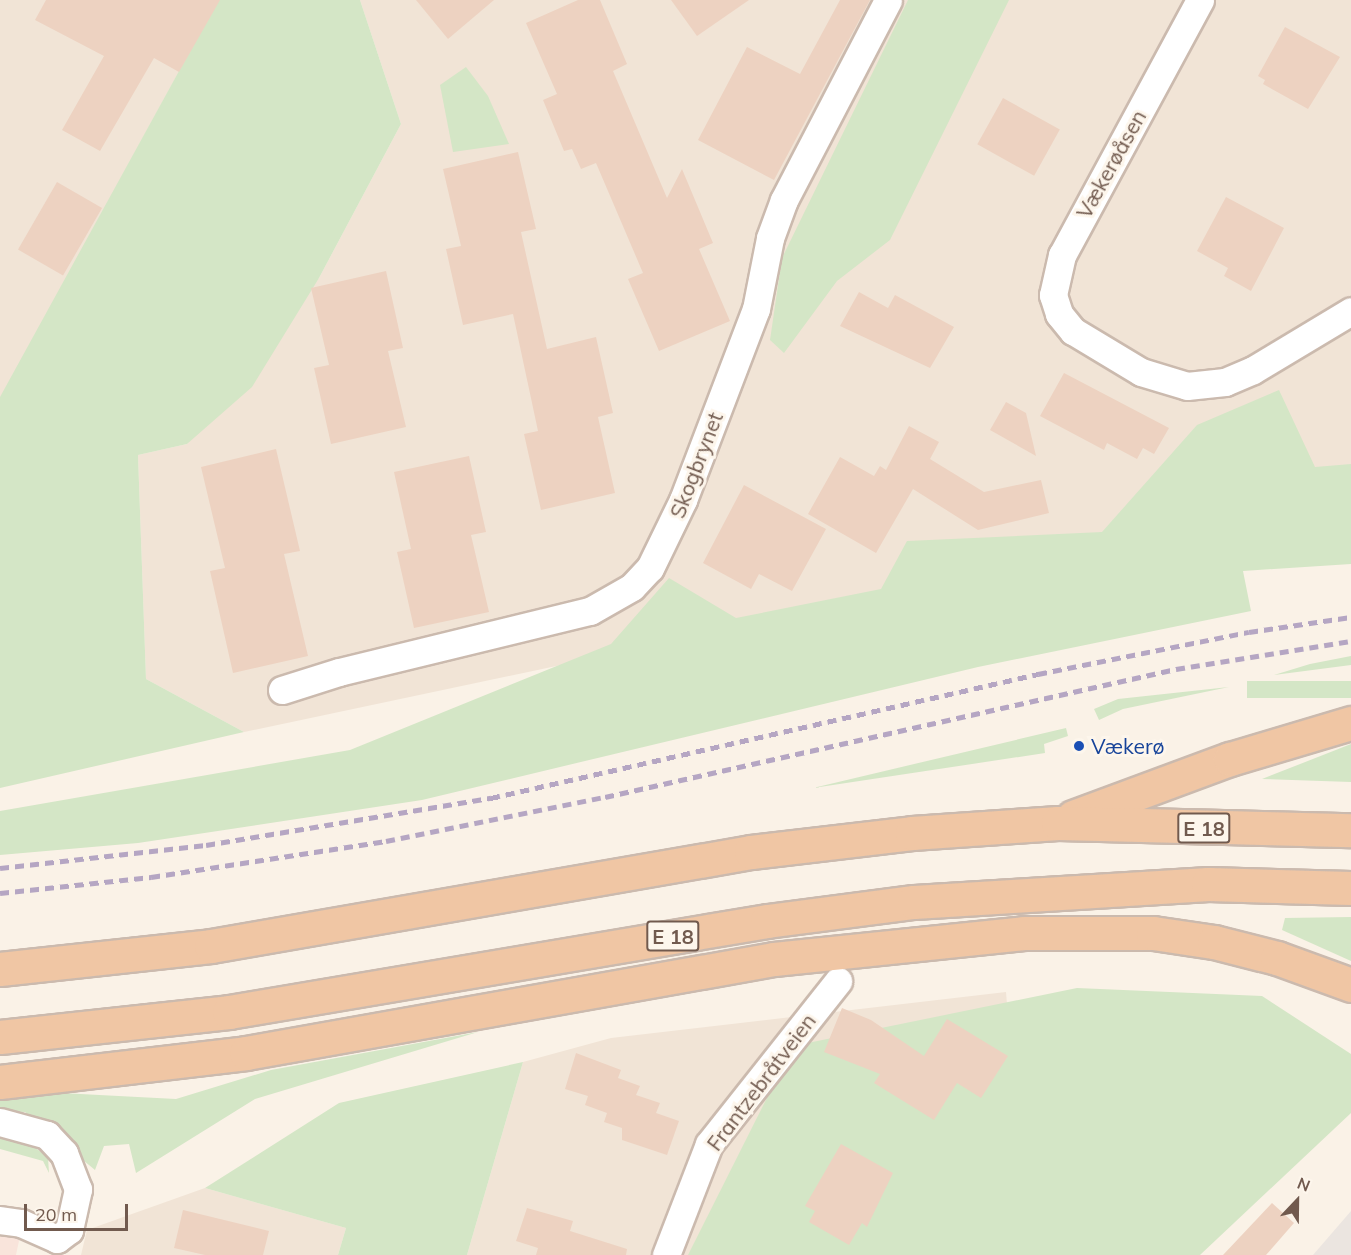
<!DOCTYPE html>
<meta charset="utf-8">
<style>
body{margin:0}
#map{position:relative;width:1351px;height:1255px;overflow:hidden;background:#faf2e7;font-family:Mulish,sans-serif}
div>[style]{position:absolute}
.residential>*{inset:0;background:#f1e4d6}
.commercial>*{inset:0;background:#f9e4db}
.industrial>*{inset:0;background:#ebe5e0}
.green>*{inset:0;background:#d4e6c6;transform-origin:0 0}
.building>*{inset:0;background:#edd2c1;transform-origin:0 0}
.roads{filter:drop-shadow(2px 0 #cbbaae) drop-shadow(-2px 0 #cbbaae) drop-shadow(0 2px #cbbaae) drop-shadow(0 -2px #cbbaae)}
.minor>*{height:27px;margin:-13.5px;padding:0 13.5px;transform-origin:13.5px;border-radius:13.5px;background:#fff}
.trunk>*{height:33px;margin:-16.5px;padding:0 16.5px;transform-origin:16.5px;border-radius:16.5px;background:#f0c6a4}
.rail>*{height:4.5px;margin-top:-2.25px;transform-origin:0;background:repeating-linear-gradient(90deg,#b5a6c3 0 9px,transparent 0 15px)}
.dots>*{width:16px;height:16px;translate:-50% -50%;box-sizing:border-box;border:3px solid #fdf6ec;border-radius:50%}
span{translate:-50% -50%;white-space:nowrap;text-align:center;line-height:1.15;-webkit-text-stroke:6px #fdf6ec;paint-order:stroke}
.shield-label span{padding:2px 4px;background:#fdf6ec;border:2px solid;border-radius:4px;-webkit-text-stroke-width:0}
.shield-label{font-size:20px;color:#715a4e;font-weight:700}
.street-label{font-size:21px;color:#715a4e}
.transit-label{font-size:21px;color:#164399}
.left{translate:0 -50%;text-align:left}
.north{position:absolute;left:1267px;top:1171px;width:60px;height:60px;-webkit-text-stroke:4px #fdf6ec;paint-order:stroke;rotate:22deg;font-size:16px;font-weight:700;line-height:24px;text-align:center;color:#715a4e}
.north::after{content:'';display:block;margin:auto;width:21px;height:27px;background:#715a4e;clip-path:polygon(50% 0,100% 100%,50% 72%,0 100%)}
.scale{position:absolute;left:24px;top:1204px;width:104px;height:27px;box-sizing:border-box;border:3px solid #715a4e;border-top:0;padding-left:8px;font-size:18px;line-height:21px;white-space:nowrap;color:#715a4e;-webkit-text-stroke:4px #fdf6ec;paint-order:stroke}
</style>
<div id="map">
<div class="residential">
<div style="clip-path:polygon(0 0,218px 0,0 400px)"></div>
<div style="clip-path:polygon(360px 0,1351px 0,1351px 553px,1090px 553px,244px 732px,146px 679px,138px 455px,187px 444px,319px 278px,401px 124px)"></div>
<div style="clip-path:polygon(1006px 992px,1011px 1053px,883px 1255px,467px 1255px,523px 1062px,611px 1038px)"></div>
<div style="clip-path:polygon(205px 1188px,346px 1228px,338px 1255px,81px 1255px,87px 1230px)"></div>
</div>
<div class="commercial">
<div style="clip-path:polygon(0 1208px,25px 1212px,16px 1255px,0 1255px)"></div>
</div>
<div class="industrial">
<div style="clip-path:polygon(1351px 1211px,1351px 1255px,1313px 1255px)"></div>
</div>
<div class="green">
<div style="clip-path:polygon(218px 0,360px 0,401px 124px,319px 278px,252px 387px,187px 444px,138px 455px,146px 679px,244px 732px,0 788px,0 397px)"></div>
<div style="clip-path:polygon(908px 0,1009px 0,890px 240px,837px 281px,784px 353px,770px 340px,782px 258px)"></div>
<div style="clip-path:polygon(466px 67px,488px 96px,509px 144px,453px 152px,440px 85px)"></div>
<div style="clip-path:polygon(1279px 390px,1315px 467px,1351px 464px,1351px 564px,1243px 571px,1251px 611px,978px 667px,422px 800px,138px 843px,0 855px,0 811px,350px 750px,611px 644px,669px 578px,736px 618px,881px 589px,907px 541px,1102px 532px,1197px 425px)"></div>
<div style="clip-path:polygon(1351px 656px,1351px 665px,1274px 675px,1310px 664px)"></div>
<div style="left:1351px;top:681px;width:17px;height:104px;rotate:90deg"></div>
<div style="clip-path:polygon(1229px 687px,1123px 709px,1099px 720px,1094px 709px,1118px 699px)"></div>
<div style="clip-path:polygon(1066px 728px,1068px 736px,1044px 744px,1045px 753px,813px 788px)"></div>
<div style="clip-path:polygon(1351px 744px,1351px 782px,1262px 779px)"></div>
<div style="clip-path:polygon(1351px 917px,1351px 961px,1282px 930px,1285px 918px)"></div>
<div style="clip-path:polygon(1077px 988px,1262px 996px,1351px 1054px,1351px 1113px,1200px 1255px,688px 1255px,793px 1046px)"></div>
<div style="clip-path:polygon(478px 1032px,255px 1099px,136px 1173px,129px 1144px,104px 1146px,95px 1170px,25px 1112px,0 1111px,0 1095px,42px 1092px,176px 1099px,271px 1070px)"></div>
<div style="clip-path:polygon(523px 1062px,467px 1255px,338px 1255px,346px 1228px,205px 1188px,339px 1103px)"></div>
<div style="clip-path:polygon(0 1135px,23px 1139px,48px 1157px,49px 1173px,43px 1161px,0 1149px)"></div>
</div>
<div class="building">
<div style="clip-path:polygon(46px 0,220px 0,179px 72px,154px 58px,100px 151px,62px 130px,104px 56px,35px 20px)"></div>
<div style="clip-path:polygon(416px 0,494px 0,448px 39px)"></div>
<div style="clip-path:polygon(578px 0,600px 0,627px 64px,613px 71px,667px 198px,682px 169px,713px 243px,699px 249px,730px 321px,659px 351px,628px 279px,643px 273px,596px 163px,581px 169px,572px 149px,564px 151px,543px 100px,557px 94px,526px 23px)"></div>
<div style="clip-path:polygon(671px 0,749px 0,697px 36px)"></div>
<div style="clip-path:polygon(840px 0,870px 0,774px 180px,698px 140px,747px 47px,800px 74px)"></div>
<div style="clip-path:polygon(1285px 27px,1340px 57px,1308px 109px,1263px 84px,1265px 80px,1258px 76px)"></div>
<div style="left:1003px;top:98px;width:65px;height:53px;rotate:29deg"></div>
<div style="clip-path:polygon(518px 152px,536px 229px,521px 232px,547px 349px,596px 337px,613px 413px,598px 417px,615px 493px,541px 510px,524px 434px,538px 431px,513px 314px,463px 325px,446px 249px,461px 246px,443px 169px)"></div>
<div style="left:57px;top:182px;width:52px;height:78px;rotate:30deg"></div>
<div style="clip-path:polygon(1226px 197px,1284px 228px,1251px 291px,1224px 276px,1228px 268px,1197px 251px)"></div>
<div style="clip-path:polygon(386px 271px,403px 348px,388px 351px,406px 427px,331px 444px,314px 368px,329px 365px,311px 288px)"></div>
<div style="clip-path:polygon(859px 292px,888px 308px,895px 295px,954px 327px,930px 368px,840px 326px)"></div>
<div style="clip-path:polygon(1064px 373px,1169px 428px,1154px 454px,1143px 448px,1137px 459px,1107px 443px,1104px 450px,1040px 416px)"></div>
<div style="clip-path:polygon(1006px 402px,1026px 413px,1036px 456px,990px 430px)"></div>
<div style="clip-path:polygon(909px 426px,939px 442px,930px 459px,984px 492px,1041px 480px,1049px 513px,978px 530px,913px 489px,876px 553px,808px 514px,840px 457px,874px 476px,880px 466px,886px 470px)"></div>
<div style="clip-path:polygon(276px 449px,300px 551px,284px 554px,308px 656px,233px 673px,210px 571px,225px 568px,201px 467px)"></div>
<div style="clip-path:polygon(469px 456px,486px 532px,471px 535px,489px 612px,414px 628px,397px 552px,411px 549px,394px 472px)"></div>
<div style="clip-path:polygon(744px 485px,826px 529px,792px 591px,759px 574px,751px 589px,703px 563px)"></div>
<div style="clip-path:polygon(842px 1008px,871px 1020px,924px 1056px,947px 1019px,1008px 1056px,981px 1098px,957px 1083px,934px 1120px,874px 1083px,880px 1074px,824px 1052px)"></div>
<div style="clip-path:polygon(576px 1053px,621px 1070px,618px 1078px,640px 1086px,636px 1095px,660px 1103px,656px 1113px,679px 1121px,667px 1155px,622px 1140px,622px 1128px,604px 1122px,607px 1113px,585px 1105px,588px 1096px,565px 1089px)"></div>
<div style="clip-path:polygon(841px 1144px,893px 1173px,867px 1227px,862px 1223px,849px 1245px,809px 1222px,815px 1211px,805px 1206px)"></div>
<div style="clip-path:polygon(1272px 1203px,1294px 1223px,1266px 1255px,1223px 1255px)"></div>
<div style="clip-path:polygon(527px 1208px,573px 1221px,570px 1231px,627px 1249px,626px 1255px,536px 1255px,538px 1248px,516px 1241px)"></div>
<div style="clip-path:polygon(183px 1210px,269px 1231px,263px 1255px,205px 1255px,174px 1248px)"></div>
</div>
<div class="roads">
<div class="minor">
<div style="left:1200px;top:0;width:290px;rotate:118.4deg"></div>
<div style="left:1062px;top:255px;width:41px;rotate:102.7deg"></div>
<div style="left:1053px;top:295px;width:20px;rotate:72deg"></div>
<div style="left:1059px;top:314px;width:22px;rotate:51deg"></div>
<div style="left:1073px;top:331px;width:79px;rotate:31.1deg"></div>
<div style="left:1141px;top:372px;width:48px;rotate:16.9deg"></div>
<div style="left:1187px;top:386px;width:38px;rotate:-6deg"></div>
<div style="left:1225px;top:382px;width:30px;rotate:-23deg"></div>
<div style="left:1253px;top:370px;width:114px;rotate:-31deg"></div>
<div style="left:282px;top:690px;width:60px;rotate:-17.5deg"></div>
<div style="left:339px;top:672px;width:258px;rotate:-13.7deg"></div>
<div style="left:590px;top:611px;width:48px;rotate:-29.7deg"></div>
<div style="left:632px;top:587px;width:26px;rotate:-47deg"></div>
<div style="left:650px;top:568px;width:76px;rotate:-64.1deg"></div>
<div style="left:683px;top:500px;width:204px;rotate:-69.1deg"></div>
<div style="left:756px;top:309px;width:72px;rotate:-78.8deg"></div>
<div style="left:770px;top:238px;width:40px;rotate:-69.8deg"></div>
<div style="left:784px;top:200px;width:225px;rotate:-62.5deg"></div>
<div style="left:0;top:1122px;width:49px;rotate:15.5deg"></div>
<div style="left:47px;top:1135px;width:25px;rotate:47deg"></div>
<div style="left:64px;top:1153px;width:39px;rotate:69deg"></div>
<div style="left:78px;top:1189px;width:42px;rotate:102.4deg"></div>
<div style="left:69px;top:1230px;width:15px;rotate:143deg"></div>
<div style="left:57px;top:1239px;width:39px;rotate:-156deg"></div>
<div style="left:21px;top:1223px;width:21px;rotate:-172deg"></div>
<div style="left:666px;top:1255px;width:119px;rotate:-68.8deg"></div>
<div style="left:709px;top:1144px;width:208px;rotate:-51.6deg"></div>
</div>
<div class="trunk">
<div style="left:1073px;top:817px;width:167px;rotate:-20.3deg"></div>
<div style="left:1230px;top:759px;width:126px;rotate:-16.6deg"></div>
<div style="left:0;top:969px;width:212px;rotate:-6.2deg"></div>
<div style="left:211px;top:946px;width:548px;rotate:-9.87deg"></div>
<div style="left:751px;top:852px;width:162px;rotate:-6.7deg"></div>
<div style="left:912px;top:833px;width:146px;rotate:-3.9deg"></div>
<div style="left:1058px;top:823px;width:293px;rotate:1.4deg"></div>
<div style="left:0;top:1037px;width:230px;rotate:-6.2deg"></div>
<div style="left:229px;top:1012px;width:546px;rotate:-9.6deg"></div>
<div style="left:767px;top:921px;width:148px;rotate:-7.4deg"></div>
<div style="left:914px;top:902px;width:295px;rotate:-3.5deg"></div>
<div style="left:1208px;top:884px;width:143px;rotate:1.6deg"></div>
<div style="left:0;top:1082px;width:248px;rotate:-6.7deg"></div>
<div style="left:246px;top:1053px;width:536px;rotate:-10.09deg"></div>
<div style="left:774px;top:959px;width:251px;rotate:-5.9deg"></div>
<div style="left:1024px;top:933px;width:129px"></div>
<div style="left:1153px;top:933px;width:62px;rotate:8.4deg"></div>
<div style="left:1214px;top:942px;width:65px;rotate:14.3deg"></div>
<div style="left:1277px;top:958px;width:79px;rotate:20deg"></div>
</div>
</div>
<div class="rail">
<div style="left:0;top:868px;width:207px;rotate:-6.4deg"></div>
<div style="left:206px;top:845px;width:289px;rotate:-9.4deg"></div>
<div style="left:491px;top:798px;width:561px;rotate:-12.77deg"></div>
<div style="left:1038px;top:674px;width:215px;rotate:-11.3deg"></div>
<div style="left:1249px;top:632px;width:103px;rotate:-8.4deg"></div>
<div style="left:0;top:893px;width:152px;rotate:-6deg"></div>
<div style="left:151px;top:877px;width:238px;rotate:-8.7deg"></div>
<div style="left:386px;top:841px;width:223px;rotate:-11.4deg"></div>
<div style="left:605px;top:797px;width:585px;rotate:-12.64deg"></div>
<div style="left:1176px;top:669px;width:177px;rotate:-9.1deg"></div>
</div>
<div class="dots">
<div style="left:1079px;top:746px;background:#1a4fb4"></div>
</div>
<div class="shield-label">
<span style="left:1204px;top:828px">E 18</span>
<span style="left:673px;top:936px">E 18</span>
</div>
<div class="street-label">
<span style="left:1111px;top:164px;rotate:-61deg">Vækerøåsen</span>
<span style="left:696px;top:465px;rotate:-69deg">Skogbrynet</span>
<span style="left:761px;top:1082px;rotate:-53deg">Frantzebråtveien</span>
</div>
<div class="transit-label">
<span class="left" style="left:1091px;top:746px">Vækerø</span>
</div>
<div class="north">N</div>
<div class="scale">20 m</div>
</div>
